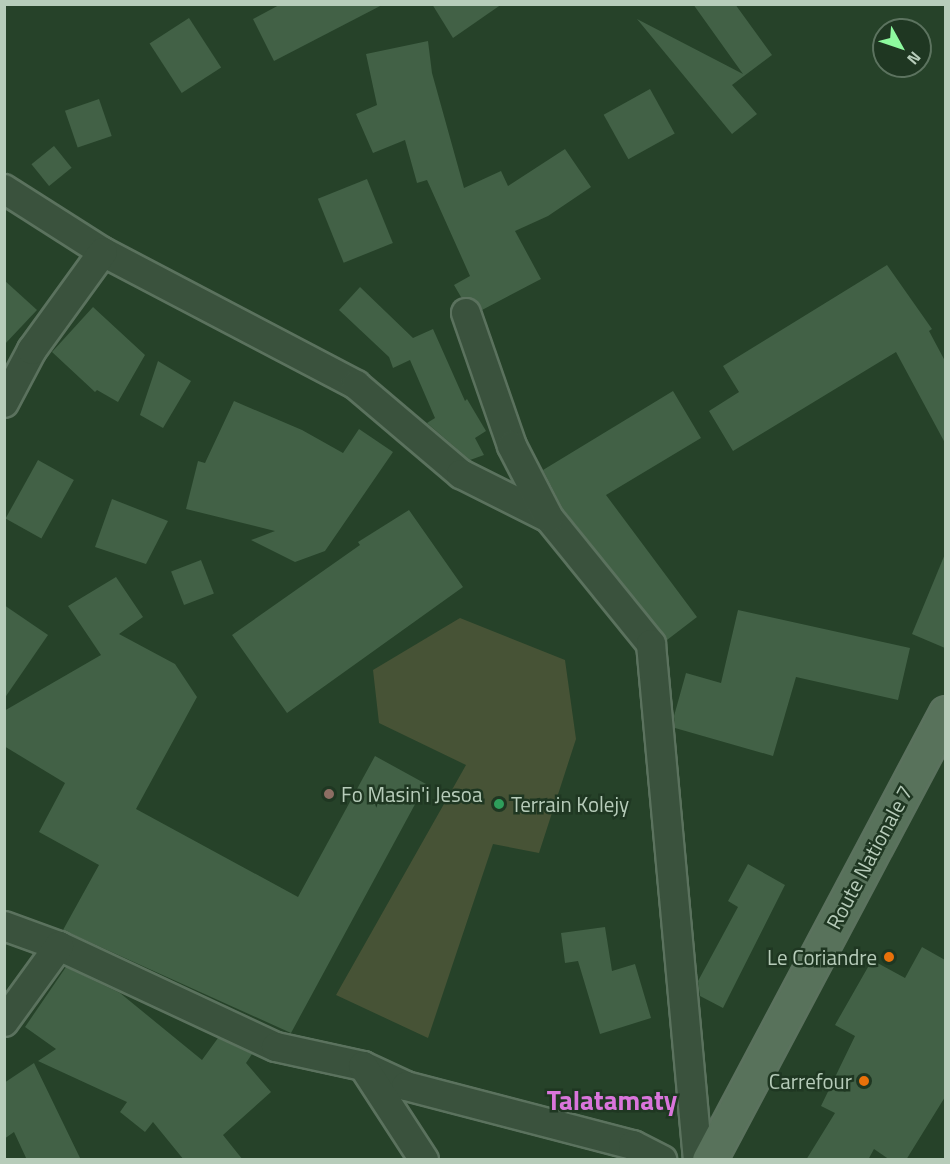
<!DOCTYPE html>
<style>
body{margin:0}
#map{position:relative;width:950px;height:1164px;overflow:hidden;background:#264229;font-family:"Titillium Web",sans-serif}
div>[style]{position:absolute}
.green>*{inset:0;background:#475336}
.building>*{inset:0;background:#426146;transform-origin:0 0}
.roads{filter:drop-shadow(2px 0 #5b725e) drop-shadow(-2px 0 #5b725e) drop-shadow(0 2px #5b725e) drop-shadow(0 -2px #5b725e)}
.minor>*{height:28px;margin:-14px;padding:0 14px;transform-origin:14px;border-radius:14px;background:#3a523d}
.primary>*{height:33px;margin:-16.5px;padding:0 16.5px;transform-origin:16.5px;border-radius:16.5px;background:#58725b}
.dots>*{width:16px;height:16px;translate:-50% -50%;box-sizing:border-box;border:3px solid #1f3722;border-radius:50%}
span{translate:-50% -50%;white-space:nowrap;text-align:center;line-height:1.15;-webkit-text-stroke:5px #1f3722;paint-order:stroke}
.poi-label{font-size:21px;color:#b7ccba}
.left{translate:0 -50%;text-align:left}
.right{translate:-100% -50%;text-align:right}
.street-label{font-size:21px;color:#b7ccba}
.district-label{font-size:27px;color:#da75dc;font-weight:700}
.frame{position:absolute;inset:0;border:6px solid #b7ccba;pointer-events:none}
.north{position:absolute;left:872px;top:18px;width:60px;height:60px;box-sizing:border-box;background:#1f3722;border:2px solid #5c735f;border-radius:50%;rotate:130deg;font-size:16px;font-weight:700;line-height:24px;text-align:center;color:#b7ccba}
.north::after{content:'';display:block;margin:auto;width:21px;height:27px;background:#8efa9f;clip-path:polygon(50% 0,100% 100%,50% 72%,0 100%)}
</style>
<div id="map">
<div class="green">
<div style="clip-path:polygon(460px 618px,565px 660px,576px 739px,539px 853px,493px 844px,428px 1038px,336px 995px,466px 765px,379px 723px,373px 670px)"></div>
</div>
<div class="building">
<div style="clip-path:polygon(281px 4px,384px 4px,274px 61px,253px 19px)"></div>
<div style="clip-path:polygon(432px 4px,502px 4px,453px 38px)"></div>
<div style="clip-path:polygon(693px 4px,735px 4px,772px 55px,732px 85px,757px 114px,732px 134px,637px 19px,743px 74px)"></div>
<div style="left:189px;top:18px;width:59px;height:47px;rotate:57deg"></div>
<div style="clip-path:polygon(428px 41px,432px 73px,464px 188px,501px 171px,508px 186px,565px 149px,591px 187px,548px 216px,515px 231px,541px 279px,482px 310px,476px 300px,461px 297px,454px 285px,470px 276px,427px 180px,417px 183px,405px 140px,373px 153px,356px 114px,377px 105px,366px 54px)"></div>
<div style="left:650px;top:89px;width:51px;height:53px;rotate:61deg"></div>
<div style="left:99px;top:99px;width:39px;height:36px;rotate:71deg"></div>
<div style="left:54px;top:146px;width:28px;height:29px;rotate:51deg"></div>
<div style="left:367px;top:179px;width:69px;height:53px;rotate:68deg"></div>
<div style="clip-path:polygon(887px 265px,932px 329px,929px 331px,945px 361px,945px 443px,896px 352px,733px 451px,709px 411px,739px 392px,723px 366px)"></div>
<div style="clip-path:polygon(4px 280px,37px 310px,4px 345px)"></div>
<div style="clip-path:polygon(360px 287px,413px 338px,433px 329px,465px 401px,467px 399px,486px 431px,475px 438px,484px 455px,470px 460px,427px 423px,435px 418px,410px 360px,393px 368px,389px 357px,339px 310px)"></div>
<div style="clip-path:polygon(93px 307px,145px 355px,118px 402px,97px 390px,95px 392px,52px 352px)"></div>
<div style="clip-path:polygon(158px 361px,191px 381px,163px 428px,140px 415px)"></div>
<div style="clip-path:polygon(673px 391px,701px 438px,606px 495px,697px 617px,667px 640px,563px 509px,543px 470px)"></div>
<div style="clip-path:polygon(234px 401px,302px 430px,343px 453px,359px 429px,393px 452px,325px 551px,295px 562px,251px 540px,275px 531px,186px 509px,198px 461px,205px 463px)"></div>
<div style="left:38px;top:460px;width:41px;height:67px;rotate:29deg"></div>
<div style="clip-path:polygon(112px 499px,168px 521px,146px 564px,95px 547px)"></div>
<div style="clip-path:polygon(409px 510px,463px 587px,287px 713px,232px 635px,360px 545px,358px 542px)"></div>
<div style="clip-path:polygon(945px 554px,945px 648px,912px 634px)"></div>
<div style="left:201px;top:560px;width:36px;height:32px;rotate:69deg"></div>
<div style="clip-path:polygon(116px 577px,143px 617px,119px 634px,175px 664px,197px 697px,136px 809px,298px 897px,375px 756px,426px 784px,291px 1033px,63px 930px,99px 865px,39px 832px,65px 783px,4px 746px,4px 711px,101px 655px,68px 606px)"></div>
<div style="clip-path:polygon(4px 605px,48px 635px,4px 699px)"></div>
<div style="clip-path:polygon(738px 610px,910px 648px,898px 700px,796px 677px,773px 756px,675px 728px,674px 716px,686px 673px,721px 683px)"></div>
<div style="clip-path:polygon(748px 864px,785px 885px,723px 1008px,700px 996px,698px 981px,738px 907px,728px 901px)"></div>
<div style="clip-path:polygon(605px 927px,612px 971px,635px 964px,651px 1018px,600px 1034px,578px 961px,565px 963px,561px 933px)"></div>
<div style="clip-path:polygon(922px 947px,945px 960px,945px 1097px,906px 1160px,890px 1160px,874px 1149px,868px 1160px,806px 1160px,835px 1113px,821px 1106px,855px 1036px,835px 1025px,872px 960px,905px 978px)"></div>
<div style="clip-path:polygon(66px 967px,120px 993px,202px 1060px,218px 1038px,252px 1054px,246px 1063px,271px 1092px,223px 1135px,243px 1160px,184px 1160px,153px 1122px,145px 1132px,120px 1112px,127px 1102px,38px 1061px,56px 1049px,25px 1027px)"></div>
<div style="clip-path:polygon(34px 1063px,81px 1160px,27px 1160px,14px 1132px,4px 1139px,4px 1083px)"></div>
</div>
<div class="roads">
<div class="minor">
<div style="left:4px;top:189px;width:117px;rotate:32.5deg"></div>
<div style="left:103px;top:252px;width:286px;rotate:27.7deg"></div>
<div style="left:356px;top:385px;width:138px;rotate:40.3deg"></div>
<div style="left:461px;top:474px;width:98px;rotate:26.6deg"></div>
<div style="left:549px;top:518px;width:162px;rotate:51deg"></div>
<div style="left:651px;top:644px;width:518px;rotate:84.8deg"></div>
<div style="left:466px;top:313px;width:141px;rotate:70.9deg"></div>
<div style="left:512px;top:446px;width:81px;rotate:62.8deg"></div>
<div style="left:4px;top:403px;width:60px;rotate:-62.2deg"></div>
<div style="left:32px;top:350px;width:121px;rotate:-54.1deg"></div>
<div style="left:4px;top:926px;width:59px;rotate:20deg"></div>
<div style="left:59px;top:946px;width:239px;rotate:25deg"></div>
<div style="left:276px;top:1047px;width:89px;rotate:12.3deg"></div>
<div style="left:363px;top:1066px;width:47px;rotate:24.9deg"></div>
<div style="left:406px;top:1086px;width:235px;rotate:14.6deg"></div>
<div style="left:633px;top:1145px;width:33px;rotate:27deg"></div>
<div style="left:4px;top:1022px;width:94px;rotate:-54.1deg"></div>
<div style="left:363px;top:1066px;width:112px;rotate:57deg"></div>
</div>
<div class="primary">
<div style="left:709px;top:1160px;width:506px;rotate:-62.07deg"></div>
</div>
</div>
<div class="dots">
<div style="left:329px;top:794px;background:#8d6e63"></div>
<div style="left:499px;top:804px;background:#2e9e5b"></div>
<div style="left:889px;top:957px;background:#e8710a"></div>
<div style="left:864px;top:1081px;background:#e8710a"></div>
</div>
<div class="poi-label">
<span class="left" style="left:341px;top:794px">Fo Masin'i Jesoa</span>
<span class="left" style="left:511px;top:804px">Terrain Kolejy</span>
<span class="right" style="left:877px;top:957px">Le Coriandre</span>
<span class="right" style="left:852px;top:1081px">Carrefour</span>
</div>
<div class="street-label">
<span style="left:869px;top:857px;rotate:-62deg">Route Nationale 7</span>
</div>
<div class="district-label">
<span style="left:612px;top:1100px">Talatamaty</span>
</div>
<div class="frame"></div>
<div class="north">N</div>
</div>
